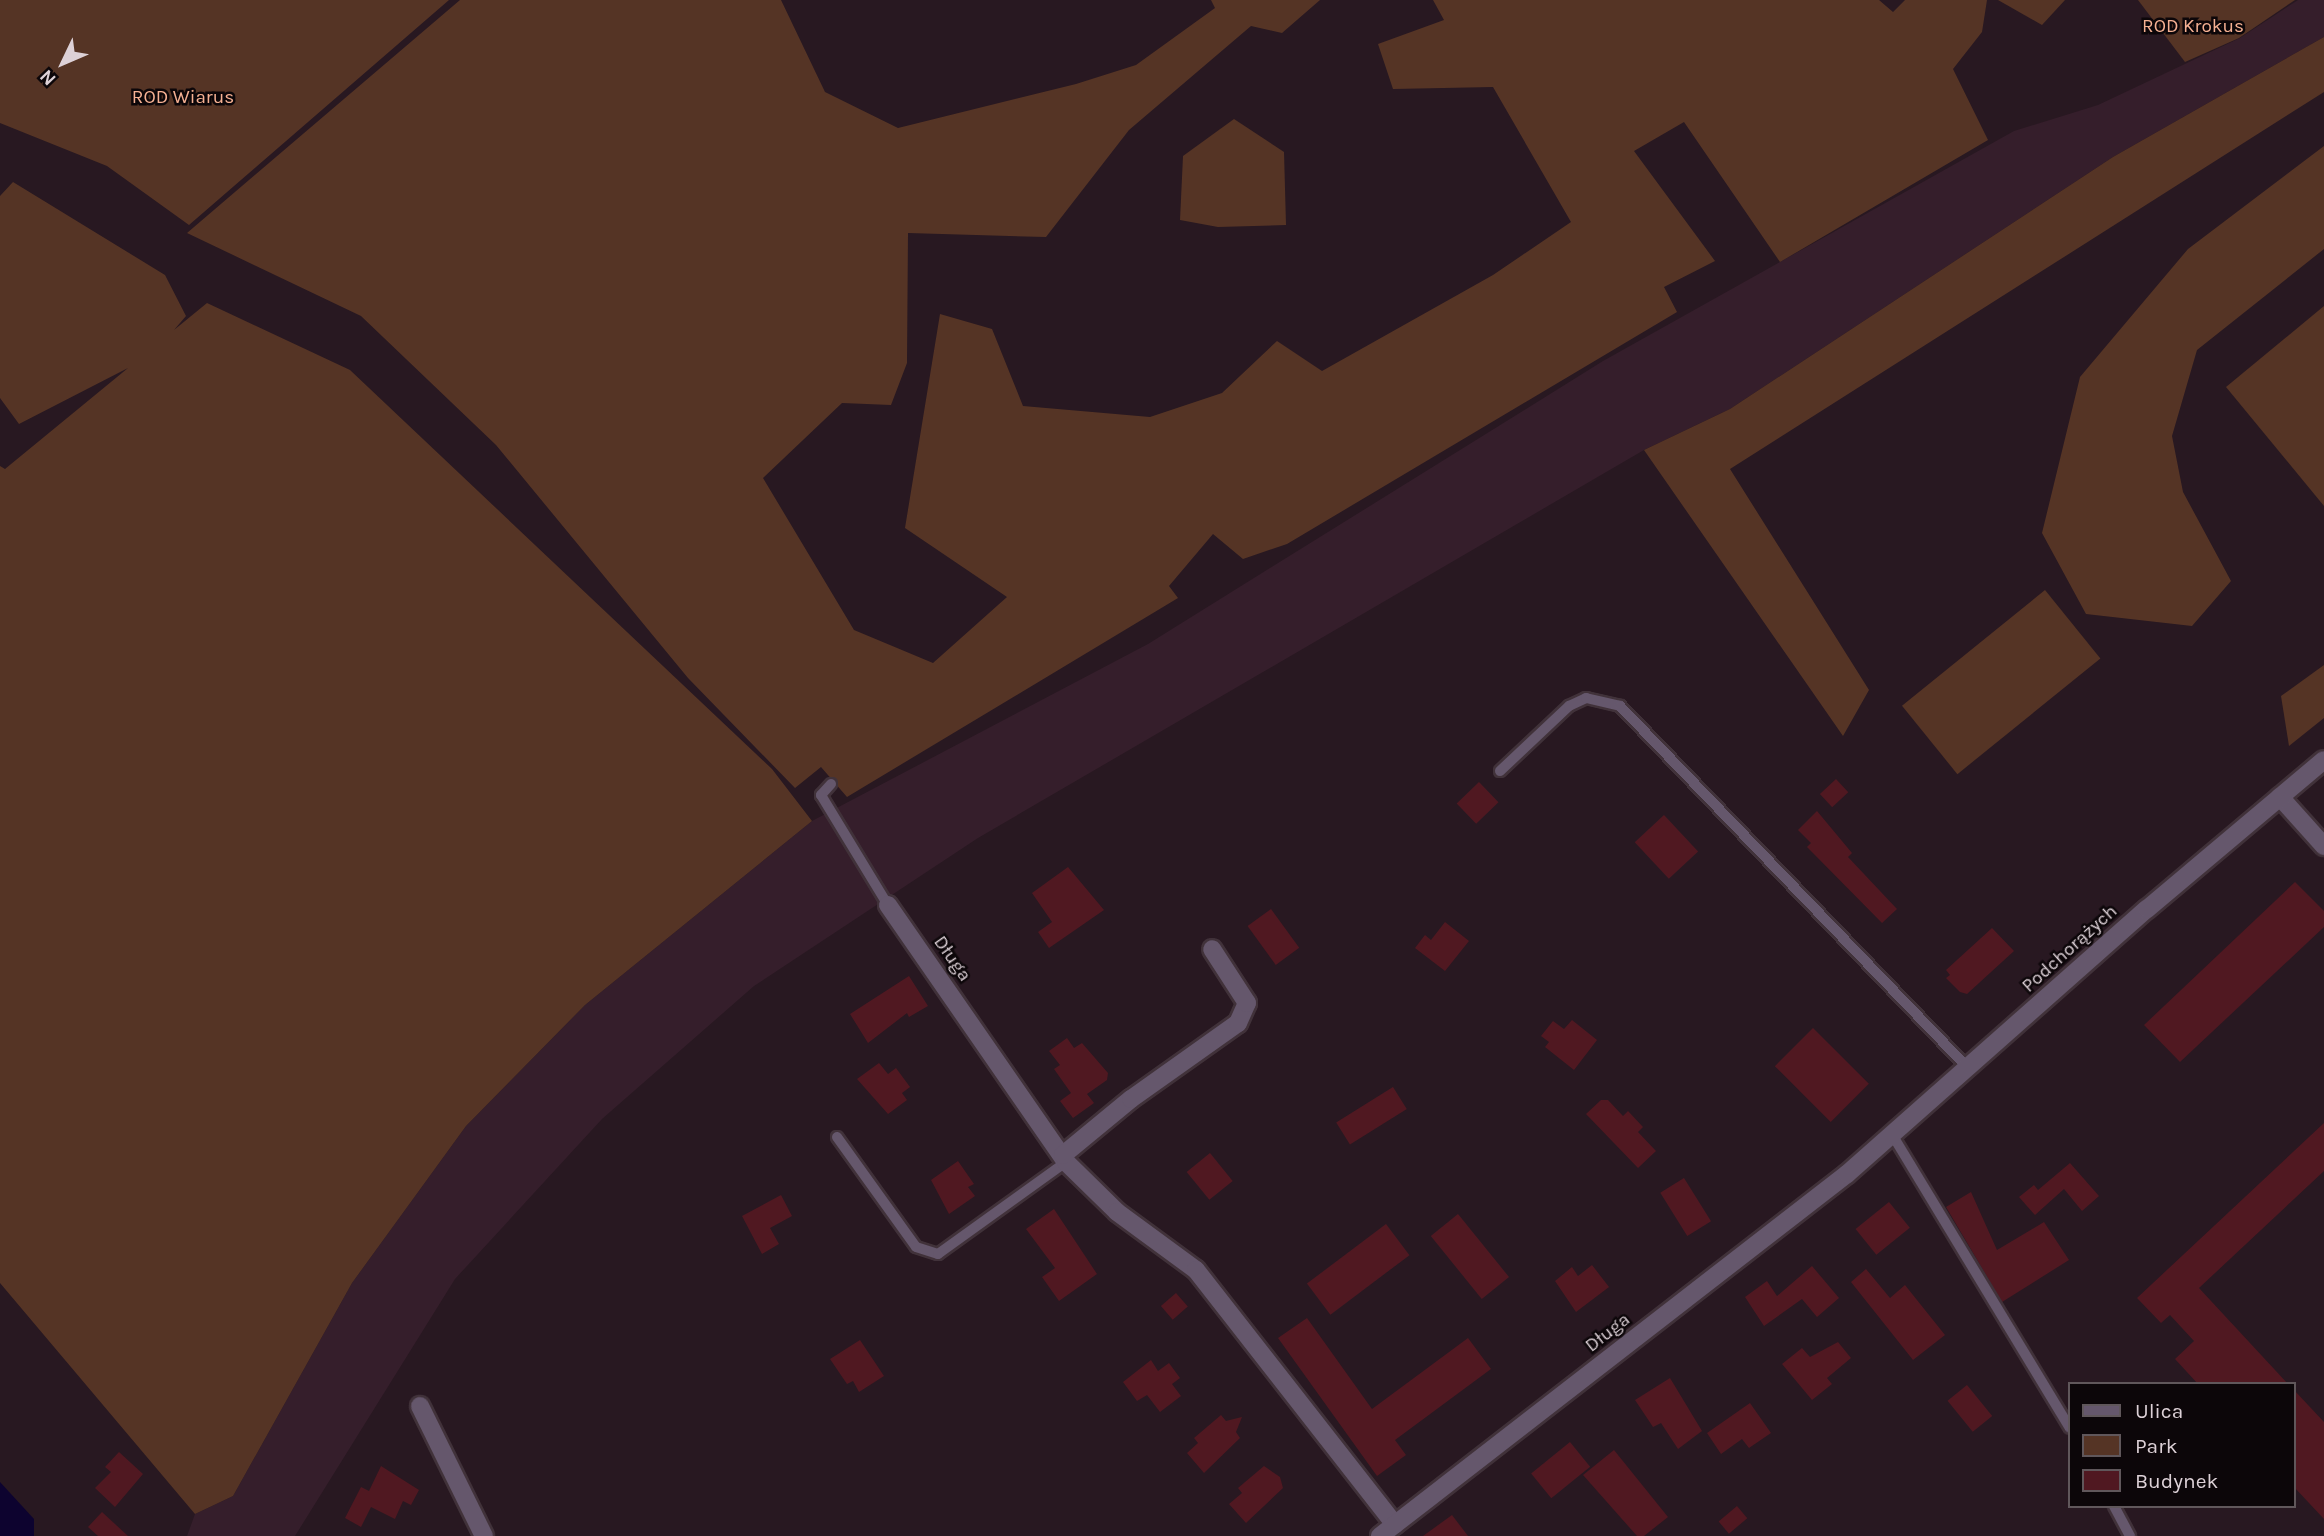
<!DOCTYPE html>
<meta charset="utf-8">
<style>
body{margin:0}
#map{position:relative;width:2324px;height:1536px;overflow:hidden;background:#281821;font-family:Karla,sans-serif}
div>[style]{position:absolute}
.built>*{inset:0;background:#351e2b}
.green>*{inset:0;background:#553425;transform-origin:0 0}
.water>*{inset:0;background:#0d032f}
.building>*{inset:0;background:#501821;transform-origin:0 0}
.roads{filter:drop-shadow(2px 0 #41323a) drop-shadow(-2px 0 #41323a) drop-shadow(0 2px #41323a) drop-shadow(0 -2px #41323a)}
.service>*{height:10px;margin:-5px;padding:0 5px;transform-origin:5px;border-radius:5px;background:#65576c}
.minor>*{height:18px;margin:-9px;padding:0 9px;transform-origin:9px;border-radius:9px;background:#65576c}
.tertiary>*{height:18px;margin:-9px;padding:0 9px;transform-origin:9px;border-radius:9px;background:#65576c}
span{translate:-50% -50%;white-space:nowrap;text-align:center;line-height:1.15;-webkit-text-stroke:5px #0c0609;paint-order:stroke}
.park-label{font-size:19px;color:#f6b193}
.street-label{font-size:19px;color:#ddd1d7}
.legend{position:absolute;left:2068px;top:1382px;width:228px;height:126px;box-sizing:border-box;background:#0c0609;border:2px solid #60575b;margin:0;padding:9px 12px;list-style:none;font-size:21px;color:#ddd1d7}
.legend li{display:flex;align-items:center;gap:14px;height:35px}
.legend b{width:35px;border:2px solid #60575b}
.north{position:absolute;left:28px;top:28px;width:70px;height:70px;-webkit-text-stroke:5px #0c0609;paint-order:stroke;rotate:226deg;font-size:19px;font-weight:700;line-height:28px;text-align:center;color:#ddd1d7}
.north::after{content:'';display:block;margin:auto;width:24px;height:32px;background:#ddd1d7;clip-path:polygon(50% 0,100% 100%,50% 72%,0 100%)}
</style>
<div id="map">
<div class="built">
<div style="clip-path:polygon(2298px 0,2324px 0,2324px 37px,2113px 157px,1730px 409px,1644px 450px,978px 838px,754px 986px,602px 1119px,455px 1279px,295px 1536px,187px 1536px,195px 1514px,233px 1496px,352px 1283px,466px 1126px,585px 1005px,812px 821px,1148px 644px,1603px 361px,2014px 131px,2098px 105px,2240px 38px)"></div>
</div>
<div class="green">
<div style="clip-path:polygon(0 0,449px 0,189px 225px,107px 166px,0 123px)"></div>
<div style="clip-path:polygon(460px 0,781px 0,825px 92px,898px 128px,1076px 84px,1136px 65px,1215px 8px,1211px 0,1320px 0,1282px 33px,1251px 26px,1129px 130px,1046px 237px,908px 233px,907px 363px,891px 405px,842px 403px,763px 478px,854px 630px,933px 663px,1007px 597px,905px 528px,940px 314px,992px 329px,1023px 406px,1150px 417px,1222px 393px,1277px 341px,1322px 371px,1493px 275px,1571px 222px,1493px 87px,1393px 89px,1378px 44px,1444px 20px,1433px 0,1879px 0,1893px 12px,1905px 0,1987px 0,1982px 32px,1953px 69px,1988px 140px,1780px 262px,1684px 122px,1634px 151px,1715px 261px,1664px 287px,1677px 312px,1287px 544px,1243px 559px,1213px 534px,1169px 586px,1178px 598px,847px 797px,821px 767px,795px 788px,688px 678px,496px 445px,361px 316px,187px 233px)"></div>
<div style="clip-path:polygon(1998px 0,2065px 0,2042px 25px)"></div>
<div style="clip-path:polygon(2138px 0,2295px 0,2239px 38px,2185px 62px)"></div>
<div style="clip-path:polygon(2324px 37px,2324px 92px,1730px 469px,1869px 690px,1843px 736px,1644px 450px,1730px 409px,2113px 157px)"></div>
<div style="clip-path:polygon(1234px 119px,1284px 152px,1286px 225px,1218px 227px,1180px 220px,1183px 156px)"></div>
<div style="clip-path:polygon(2324px 146px,2324px 249px,2197px 350px,2172px 436px,2183px 492px,2231px 581px,2192px 626px,2086px 614px,2042px 533px,2080px 377px,2188px 249px)"></div>
<div style="clip-path:polygon(13px 182px,165px 275px,186px 316px,174px 330px,207px 303px,350px 370px,772px 769px,812px 821px,585px 1005px,466px 1126px,352px 1283px,233px 1496px,195px 1514px,0 1283px,0 466px,5px 469px,128px 368px,19px 424px,0 398px,0 196px)"></div>
<div style="clip-path:polygon(2324px 306px,2324px 506px,2226px 387px)"></div>
<div style="left:2045px;top:590px;width:88px;height:184px;rotate:51deg"></div>
<div style="clip-path:polygon(2324px 665px,2324px 718px,2289px 746px,2281px 696px)"></div>
</div>
<div class="water">
<div style="clip-path:polygon(0 1482px,34px 1519px,34px 1536px,0 1536px)"></div>
</div>
<div class="building">
<div style="left:1836px;top:779px;width:18px;height:22px;rotate:47deg"></div>
<div style="left:1479px;top:782px;width:28px;height:31px;rotate:46deg"></div>
<div style="clip-path:polygon(1817px 811px,1852px 853px,1848px 857px,1897px 909px,1882px 923px,1807px 847px,1811px 843px,1798px 830px)"></div>
<div style="left:1664px;top:815px;width:50px;height:40px;rotate:47deg"></div>
<div style="clip-path:polygon(1068px 867px,1104px 910px,1049px 948px,1038px 932px,1052px 922px,1032px 893px)"></div>
<div style="clip-path:polygon(2295px 882px,2324px 911px,2324px 927px,2180px 1062px,2144px 1025px)"></div>
<div style="left:1271px;top:909px;width:48px;height:29px;rotate:54deg"></div>
<div style="clip-path:polygon(1445px 922px,1469px 941px,1445px 971px,1415px 948px,1425px 935px,1431px 940px)"></div>
<div style="clip-path:polygon(1992px 928px,2014px 951px,1967px 994px,1960px 992px,1946px 978px,1950px 975px,1946px 970px)"></div>
<div style="clip-path:polygon(909px 976px,928px 1006px,909px 1017px,907px 1013px,868px 1043px,850px 1014px)"></div>
<div style="clip-path:polygon(1572px 1020px,1597px 1040px,1574px 1070px,1545px 1047px,1549px 1042px,1541px 1036px,1553px 1021px,1564px 1029px)"></div>
<div style="left:1813px;top:1028px;width:79px;height:54px;rotate:45deg"></div>
<div style="clip-path:polygon(1067px 1038px,1074px 1048px,1082px 1043px,1108px 1073px,1107px 1080px,1087px 1094px,1094px 1103px,1073px 1118px,1060px 1101px,1071px 1093px,1054px 1069px,1060px 1065px,1049px 1051px)"></div>
<div style="clip-path:polygon(879px 1063px,888px 1074px,896px 1068px,910px 1087px,902px 1093px,907px 1100px,888px 1114px,857px 1079px)"></div>
<div style="left:1393px;top:1087px;width:26px;height:67px;rotate:58deg"></div>
<div style="clip-path:polygon(1601px 1100px,1608px 1100px,1623px 1116px,1628px 1111px,1643px 1127px,1638px 1132px,1656px 1151px,1638px 1168px,1586px 1114px)"></div>
<div style="clip-path:polygon(2324px 1123px,2324px 1171px,2199px 1288px,2288px 1384px,2198px 1384px,2175px 1359px,2194px 1341px,2170px 1315px,2161px 1323px,2137px 1298px)"></div>
<div style="left:1210px;top:1153px;width:36px;height:30px;rotate:51deg"></div>
<div style="clip-path:polygon(958px 1161px,974px 1184px,968px 1187px,975px 1196px,949px 1214px,931px 1180px)"></div>
<div style="clip-path:polygon(2070px 1163px,2099px 1196px,2082px 1211px,2064px 1189px,2035px 1215px,2019px 1197px,2034px 1185px,2038px 1190px)"></div>
<div style="left:1684px;top:1178px;width:51px;height:28px;rotate:58deg"></div>
<div style="clip-path:polygon(1971px 1192px,1997px 1250px,2044px 1222px,2069px 1260px,2002px 1302px,1946px 1207px)"></div>
<div style="clip-path:polygon(781px 1195px,792px 1216px,770px 1228px,779px 1244px,762px 1254px,742px 1216px)"></div>
<div style="left:1889px;top:1202px;width:33px;height:43px;rotate:51deg"></div>
<div style="clip-path:polygon(1054px 1209px,1097px 1274px,1059px 1301px,1042px 1277px,1055px 1268px,1026px 1229px)"></div>
<div style="left:1458px;top:1214px;width:81px;height:35px;rotate:51deg"></div>
<div style="left:1386px;top:1224px;width:39px;height:99px;rotate:53deg"></div>
<div style="clip-path:polygon(1592px 1265px,1609px 1287px,1576px 1312px,1555px 1281px,1572px 1267px,1578px 1276px)"></div>
<div style="clip-path:polygon(1812px 1266px,1839px 1298px,1817px 1317px,1802px 1299px,1764px 1326px,1745px 1297px,1767px 1281px,1777px 1296px)"></div>
<div style="clip-path:polygon(1866px 1269px,1890px 1298px,1905px 1285px,1945px 1335px,1913px 1360px,1851px 1282px)"></div>
<div style="left:1176px;top:1293px;width:18px;height:20px;rotate:49deg"></div>
<div style="clip-path:polygon(1307px 1318px,1372px 1409px,1468px 1338px,1491px 1369px,1395px 1440px,1406px 1455px,1377px 1476px,1278px 1338px)"></div>
<div style="clip-path:polygon(860px 1340px,884px 1376px,859px 1392px,853px 1381px,847px 1384px,830px 1359px)"></div>
<div style="clip-path:polygon(1838px 1342px,1851px 1358px,1827px 1378px,1832px 1384px,1812px 1400px,1782px 1364px,1802px 1348px,1810px 1357px)"></div>
<div style="clip-path:polygon(1151px 1360px,1158px 1371px,1169px 1363px,1180px 1378px,1172px 1384px,1181px 1396px,1160px 1412px,1147px 1395px,1137px 1401px,1123px 1382px)"></div>
<div style="clip-path:polygon(1670px 1378px,1702px 1431px,1678px 1449px,1661px 1423px,1653px 1427px,1635px 1400px)"></div>
<div style="left:1967px;top:1385px;width:40px;height:25px;rotate:51deg"></div>
<div style="clip-path:polygon(2294px 1390px,2324px 1422px,2324px 1519px,2294px 1487px)"></div>
<div style="clip-path:polygon(1750px 1403px,1771px 1433px,1749px 1448px,1742px 1439px,1721px 1454px,1707px 1433px)"></div>
<div style="clip-path:polygon(1221px 1415px,1226px 1421px,1242px 1417px,1236px 1432px,1240px 1438px,1204px 1473px,1187px 1453px,1198px 1443px,1194px 1438px)"></div>
<div style="left:1570px;top:1442px;width:32px;height:50px;rotate:51deg"></div>
<div style="clip-path:polygon(1614px 1450px,1668px 1517px,1644px 1536px,1637px 1536px,1583px 1475px)"></div>
<div style="clip-path:polygon(119px 1452px,143px 1474px,115px 1507px,95px 1488px,111px 1472px,105px 1467px)"></div>
<div style="clip-path:polygon(381px 1466px,419px 1490px,411px 1505px,403px 1501px,395px 1519px,371px 1507px,361px 1527px,345px 1518px,361px 1487px,369px 1491px)"></div>
<div style="clip-path:polygon(1264px 1466px,1280px 1477px,1283px 1488px,1246px 1523px,1229px 1504px,1242px 1493px,1238px 1488px)"></div>
<div style="left:1737px;top:1506px;width:16px;height:24px;rotate:50deg"></div>
<div style="clip-path:polygon(102px 1512px,128px 1536px,98px 1536px,88px 1527px)"></div>
<div style="clip-path:polygon(1452px 1515px,1468px 1536px,1423px 1536px)"></div>
</div>
<div class="roads">
<div class="service">
<div style="left:1500px;top:771px;width:95px;rotate:-43.3deg"></div>
<div style="left:1569px;top:706px;width:19px;rotate:-25deg"></div>
<div style="left:1586px;top:698px;width:35px;rotate:13deg"></div>
<div style="left:1620px;top:706px;width:504px;rotate:46.13deg"></div>
<div style="left:831px;top:784px;width:15px;rotate:132deg"></div>
<div style="left:821px;top:795px;width:129px;rotate:58.7deg"></div>
<div style="left:1893px;top:1136px;width:341px;rotate:58.8deg"></div>
<div style="left:837px;top:1137px;width:135px;rotate:54.3deg"></div>
<div style="left:916px;top:1247px;width:23px;rotate:18deg"></div>
<div style="left:938px;top:1254px;width:158px;rotate:-35.7deg"></div>
<div style="left:2114px;top:1506px;width:34px;rotate:62deg"></div>
</div>
<div class="minor">
<div style="left:2280px;top:797px;width:66px;rotate:48.1deg"></div>
<div style="left:888px;top:905px;width:313px;rotate:55.3deg"></div>
<div style="left:1066px;top:1162px;width:71px;rotate:44.4deg"></div>
<div style="left:1117px;top:1212px;width:98px;rotate:36.3deg"></div>
<div style="left:1196px;top:1270px;width:323px;rotate:52deg"></div>
<div style="left:1063px;top:1155px;width:88px;rotate:-39.5deg"></div>
<div style="left:1131px;top:1099px;width:131px;rotate:-35.4deg"></div>
<div style="left:1238px;top:1023px;width:22px;rotate:-66deg"></div>
<div style="left:1247px;top:1003px;width:64px;rotate:-122.9deg"></div>
<div style="left:420px;top:1406px;width:145px;rotate:63.8deg"></div>
</div>
<div class="tertiary">
<div style="left:1380px;top:1536px;width:591px;rotate:-37.78deg"></div>
<div style="left:1847px;top:1174px;width:400px;rotate:-41.5deg"></div>
<div style="left:2147px;top:909px;width:231px;rotate:-40.1deg"></div>
</div>
</div>
<div class="park-label">
<span style="left:2193px;top:27px">ROD Krokus</span>
<span style="left:183px;top:98px">ROD Wiarus</span>
</div>
<div class="street-label">
<span style="left:2070px;top:949px;rotate:-42deg">Podchorążych</span>
<span style="left:952px;top:959px;rotate:55deg">Długa</span>
<span style="left:1608px;top:1333px;rotate:-38deg">Długa</span>
</div>
<ul class="legend">
<li><b style="height:9px;background:#65576c"></b>Ulica</li>
<li><b style="height:19px;background:#553425"></b>Park</li>
<li><b style="height:19px;background:#501821"></b>Budynek</li>
</ul>
<div class="north">N</div>
</div>
